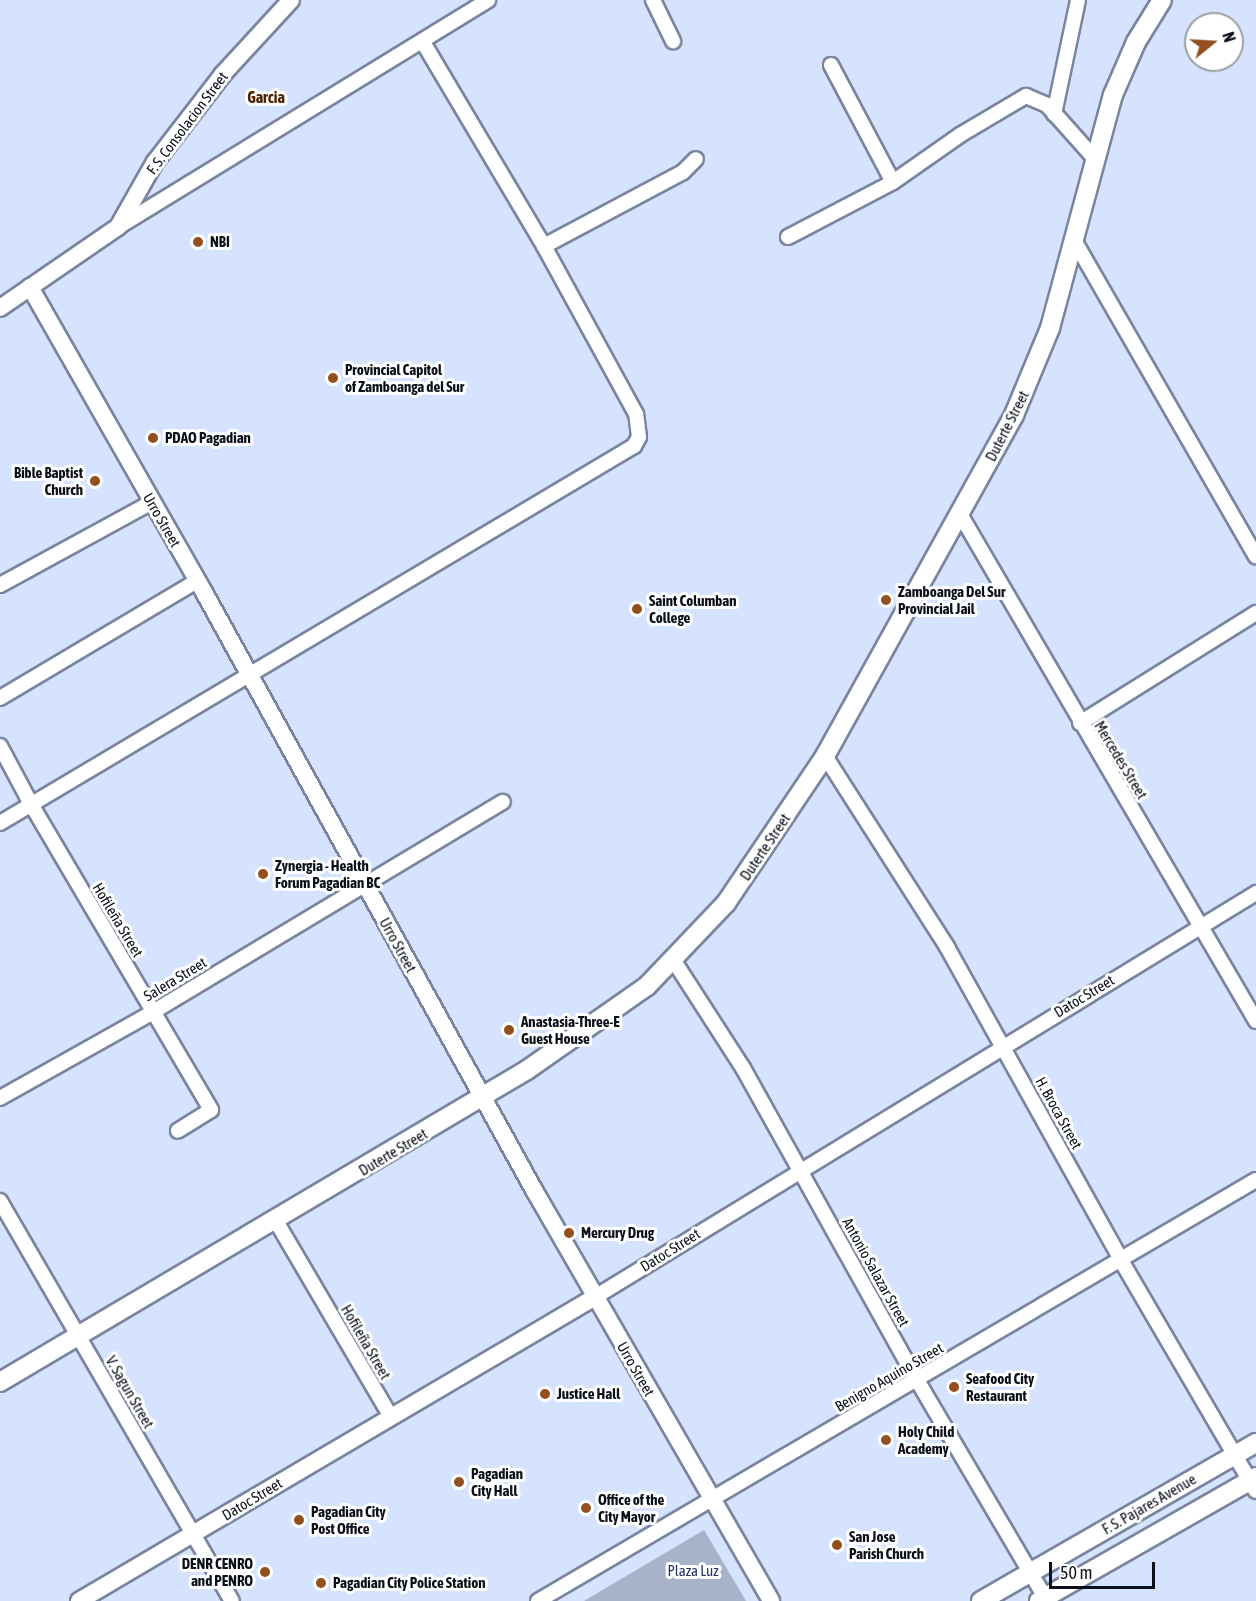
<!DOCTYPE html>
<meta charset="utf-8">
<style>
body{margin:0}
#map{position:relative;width:1256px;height:1601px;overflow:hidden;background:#d5e3fe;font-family:"Asap Condensed",sans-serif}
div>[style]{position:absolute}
.green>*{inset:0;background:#a8b3ca}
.roads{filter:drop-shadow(2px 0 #79859e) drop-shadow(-2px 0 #79859e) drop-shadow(0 2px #79859e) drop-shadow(0 -2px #79859e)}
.minor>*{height:14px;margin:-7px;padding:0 7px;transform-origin:7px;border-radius:7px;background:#fff}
.tertiary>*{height:16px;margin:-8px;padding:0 8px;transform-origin:8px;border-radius:8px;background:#fff}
.secondary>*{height:18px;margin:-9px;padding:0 9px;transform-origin:9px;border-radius:9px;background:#fff}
.dots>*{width:16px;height:16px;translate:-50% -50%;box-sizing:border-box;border:3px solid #fff;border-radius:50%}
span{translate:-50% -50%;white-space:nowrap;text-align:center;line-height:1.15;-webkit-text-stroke:6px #fff;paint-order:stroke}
.street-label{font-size:15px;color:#0b0f18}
.poi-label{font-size:15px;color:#0b0f18;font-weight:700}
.left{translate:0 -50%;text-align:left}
.right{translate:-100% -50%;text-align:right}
.park-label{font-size:15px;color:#203563}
.neighbourhood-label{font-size:16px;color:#4d2200;font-weight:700}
.north{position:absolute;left:1184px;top:12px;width:60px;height:60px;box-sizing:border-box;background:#fff;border:2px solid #9d9fa3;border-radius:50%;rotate:72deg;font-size:16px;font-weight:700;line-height:24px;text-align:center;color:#0b0f18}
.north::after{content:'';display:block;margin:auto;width:21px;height:27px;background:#91501d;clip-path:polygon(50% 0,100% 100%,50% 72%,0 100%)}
.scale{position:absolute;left:1049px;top:1562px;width:106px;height:27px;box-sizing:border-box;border:3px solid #0b0f18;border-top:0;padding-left:8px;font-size:18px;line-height:21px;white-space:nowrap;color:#0b0f18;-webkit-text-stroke:4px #fff;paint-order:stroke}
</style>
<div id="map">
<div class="green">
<div style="clip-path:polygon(704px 1530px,746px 1601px,584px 1601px,589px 1598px)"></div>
</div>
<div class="roads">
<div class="minor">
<div style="left:653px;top:0;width:46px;rotate:64deg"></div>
<div style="left:831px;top:65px;width:132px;rotate:62.1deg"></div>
<div style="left:1054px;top:114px;width:116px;rotate:-78.1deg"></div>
<div style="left:118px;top:227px;width:434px;rotate:-31.5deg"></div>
<div style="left:788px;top:237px;width:119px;rotate:-27.6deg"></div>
<div style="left:893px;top:182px;width:82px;rotate:-35deg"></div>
<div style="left:960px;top:135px;width:77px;rotate:-30.6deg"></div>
<div style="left:1026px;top:96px;width:23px;rotate:23deg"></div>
<div style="left:1047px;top:105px;width:74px;rotate:48.3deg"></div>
<div style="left:1074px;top:240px;width:365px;rotate:60.1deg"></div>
<div style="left:544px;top:246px;width:157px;rotate:-28deg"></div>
<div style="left:683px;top:172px;width:18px;rotate:-45deg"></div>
<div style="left:960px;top:514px;width:587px;rotate:59.72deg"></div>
<div style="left:0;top:585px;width:173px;rotate:-28.6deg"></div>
<div style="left:0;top:698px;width:229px;rotate:-30.7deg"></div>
<div style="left:1080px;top:723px;width:208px;rotate:-32deg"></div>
<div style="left:0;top:746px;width:66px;rotate:61.9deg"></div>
<div style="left:31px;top:804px;width:355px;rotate:59.5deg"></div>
<div style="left:211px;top:1110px;width:39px;rotate:148deg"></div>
<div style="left:825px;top:756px;width:227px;rotate:57.4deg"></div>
<div style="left:947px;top:947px;width:360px;rotate:60.9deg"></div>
<div style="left:1122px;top:1262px;width:265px;rotate:59.7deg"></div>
<div style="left:0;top:823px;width:738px;rotate:-30.74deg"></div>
<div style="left:634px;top:446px;width:10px;rotate:-61deg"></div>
<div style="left:639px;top:437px;width:23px;rotate:-97deg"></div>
<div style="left:636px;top:414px;width:192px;rotate:-118.7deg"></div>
<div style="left:544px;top:246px;width:237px;rotate:-120.7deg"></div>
<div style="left:674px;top:961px;width:127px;rotate:57.2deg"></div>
<div style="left:743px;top:1068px;width:357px;rotate:60.9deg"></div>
<div style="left:917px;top:1380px;width:256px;rotate:59.5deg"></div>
<div style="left:0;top:1098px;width:176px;rotate:-29.3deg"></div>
<div style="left:153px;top:1012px;width:408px;rotate:-31deg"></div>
<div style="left:0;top:1201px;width:462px;rotate:59.9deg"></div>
<div style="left:276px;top:1221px;width:227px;rotate:59.6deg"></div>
<div style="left:595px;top:1297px;width:775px;rotate:-31.43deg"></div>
<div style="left:538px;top:1601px;width:832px;rotate:-30.39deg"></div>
</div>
<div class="tertiary">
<div style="left:30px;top:287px;width:353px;rotate:60.3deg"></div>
<div style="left:205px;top:594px;width:681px;rotate:61.1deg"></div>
<div style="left:534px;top:1190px;width:474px;rotate:60deg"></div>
<div style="left:0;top:308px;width:143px;rotate:-34.5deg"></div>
<div style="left:118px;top:227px;width:75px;rotate:-60.4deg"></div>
<div style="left:155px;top:162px;width:111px;rotate:-52.3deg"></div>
<div style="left:223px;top:74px;width:100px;rotate:-47.4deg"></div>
<div style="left:79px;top:1601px;width:599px;rotate:-30.5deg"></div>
</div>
<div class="secondary">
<div style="left:0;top:1382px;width:612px;rotate:-30.63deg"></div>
<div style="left:527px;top:1070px;width:146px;rotate:-35deg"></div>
<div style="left:647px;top:986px;width:115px;rotate:-46.4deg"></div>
<div style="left:726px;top:903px;width:177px;rotate:-56deg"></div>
<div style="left:825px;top:756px;width:390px;rotate:-61deg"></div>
<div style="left:1014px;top:415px;width:94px;rotate:-67.5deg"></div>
<div style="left:1050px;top:328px;width:241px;rotate:-74.9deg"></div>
<div style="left:1113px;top:95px;width:58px;rotate:-66.5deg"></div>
<div style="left:1136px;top:42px;width:49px;rotate:-58.2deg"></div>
<div style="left:981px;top:1601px;width:317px;rotate:-29.9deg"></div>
<div style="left:1039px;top:1601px;width:250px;rotate:-29.7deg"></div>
</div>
</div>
<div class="dots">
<div style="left:198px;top:242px;background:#91501d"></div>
<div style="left:333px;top:378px;background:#91501d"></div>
<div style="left:153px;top:438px;background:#91501d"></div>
<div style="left:95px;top:481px;background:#91501d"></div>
<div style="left:886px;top:600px;background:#91501d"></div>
<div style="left:637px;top:609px;background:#91501d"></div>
<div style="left:263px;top:874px;background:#91501d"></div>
<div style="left:509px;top:1030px;background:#91501d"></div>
<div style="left:569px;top:1233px;background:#91501d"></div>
<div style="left:954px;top:1387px;background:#91501d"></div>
<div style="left:545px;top:1394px;background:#91501d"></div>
<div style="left:886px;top:1440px;background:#91501d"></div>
<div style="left:459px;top:1482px;background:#91501d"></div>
<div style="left:586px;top:1508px;background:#91501d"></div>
<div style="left:299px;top:1520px;background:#91501d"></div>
<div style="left:837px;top:1545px;background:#91501d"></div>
<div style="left:265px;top:1572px;background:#91501d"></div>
<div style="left:321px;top:1583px;background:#91501d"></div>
</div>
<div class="street-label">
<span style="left:187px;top:123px;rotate:-53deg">F. S. Consolacion Street</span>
<span style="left:1007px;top:426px;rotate:-63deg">Duterte Street</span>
<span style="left:162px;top:520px;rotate:60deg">Urro Street</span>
<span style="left:1121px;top:760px;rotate:59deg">Mercedes Street</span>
<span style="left:765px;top:847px;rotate:-56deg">Duterte Street</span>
<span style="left:118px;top:920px;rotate:59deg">Hofileña Street</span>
<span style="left:398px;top:945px;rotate:61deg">Urro Street</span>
<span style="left:175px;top:979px;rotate:-31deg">Salera Street</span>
<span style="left:1084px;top:996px;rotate:-31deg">Datoc Street</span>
<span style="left:1059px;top:1113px;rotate:61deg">H. Broca Street</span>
<span style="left:393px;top:1152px;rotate:-31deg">Duterte Street</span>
<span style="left:670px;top:1250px;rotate:-32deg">Datoc Street</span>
<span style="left:876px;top:1272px;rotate:61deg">Antonio Salazar Street</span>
<span style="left:366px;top:1342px;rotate:60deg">Hofileña Street</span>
<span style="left:636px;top:1369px;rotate:60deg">Urro Street</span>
<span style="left:889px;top:1377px;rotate:-30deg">Benigno Aquino Street</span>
<span style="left:130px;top:1392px;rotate:60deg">V. Sagun Street</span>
<span style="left:252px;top:1499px;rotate:-31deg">Datoc Street</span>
<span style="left:1149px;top:1504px;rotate:-30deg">F. S. Pajares Avenue</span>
</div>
<div class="poi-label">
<span class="left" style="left:210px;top:242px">NBI</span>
<span class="left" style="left:345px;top:378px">Provincial Capitol<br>of Zamboanga del Sur</span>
<span class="left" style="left:165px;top:438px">PDAO Pagadian</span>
<span class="right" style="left:83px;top:481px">Bible Baptist<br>Church</span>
<span class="left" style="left:898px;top:600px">Zamboanga Del Sur<br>Provincial Jail</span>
<span class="left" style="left:649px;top:609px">Saint Columban<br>College</span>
<span class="left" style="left:275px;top:874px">Zynergia - Health<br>Forum Pagadian BC</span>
<span class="left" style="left:521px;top:1030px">Anastasia-Three-E<br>Guest House</span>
<span class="left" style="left:581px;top:1233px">Mercury Drug</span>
<span class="left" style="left:966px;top:1387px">Seafood City<br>Restaurant</span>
<span class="left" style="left:557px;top:1394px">Justice Hall</span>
<span class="left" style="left:898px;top:1440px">Holy Child<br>Academy</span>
<span class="left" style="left:471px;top:1482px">Pagadian<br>City Hall</span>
<span class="left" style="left:598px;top:1508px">Office of the<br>City Mayor</span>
<span class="left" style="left:311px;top:1520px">Pagadian City<br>Post Office</span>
<span class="left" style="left:849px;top:1545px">San Jose<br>Parish Church</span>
<span class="right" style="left:253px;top:1572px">DENR CENRO<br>and PENRO</span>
<span class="left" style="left:333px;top:1583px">Pagadian City Police Station</span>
</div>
<div class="park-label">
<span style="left:693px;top:1571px">Plaza Luz</span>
</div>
<div class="neighbourhood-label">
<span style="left:266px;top:97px">Garcia</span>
</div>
<div class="north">N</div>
<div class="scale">50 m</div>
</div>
